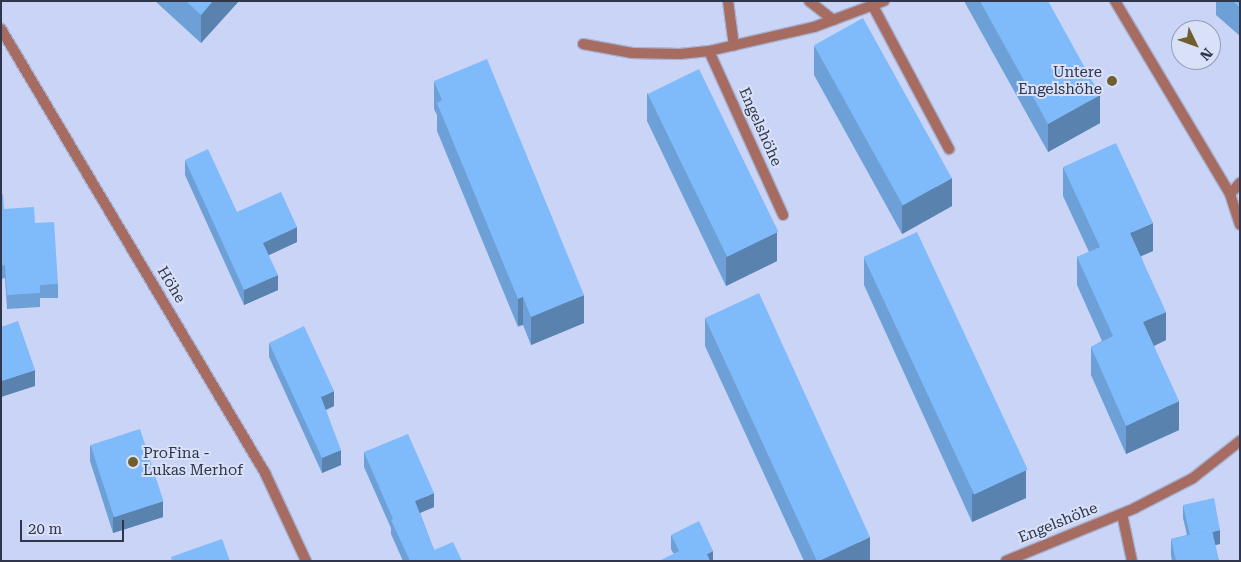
<!DOCTYPE html>
<meta charset="utf-8">
<style>
body{margin:0}
#map{position:relative;width:1241px;height:562px;overflow:hidden;background:#c9d4f6;font-family:"Roboto Serif",serif}
div>[style]{position:absolute}
.roads{filter:drop-shadow(1px 0 #a7b1d1) drop-shadow(-1px 0 #a7b1d1) drop-shadow(0 1px #a7b1d1) drop-shadow(0 -1px #a7b1d1)}
.lane>*{height:10px;margin:-5px;padding:0 5px;transform-origin:5px;border-radius:5px;background:#a66c62}
.street>*{height:10px;margin:-5px;padding:0 5px;transform-origin:5px;border-radius:5px;background:#a66c62}
.wall>*{inset:0;background:#6da0d7}
.shaded-wall>*{inset:0;background:#5982af;transform-origin:0 0}
.building>*{inset:0;background:#7fbafa;transform-origin:0 0}
.dots>*{width:14px;height:14px;translate:-50% -50%;box-sizing:border-box;border:2px solid #d9e1f8;border-radius:50%}
span{translate:-50% -50%;white-space:nowrap;text-align:center;line-height:1.15;-webkit-text-stroke:4px #d9e1f8;paint-order:stroke}
.poi-label{font-size:15px;color:#2f364c}
.right{translate:-100% -50%;text-align:right}
.left{translate:0 -50%;text-align:left}
.street-label{font-size:15px;color:#2f364c}
.frame{position:absolute;inset:0;border:2px solid #2f364c;pointer-events:none}
.north{position:absolute;left:1171px;top:20px;width:50px;height:50px;box-sizing:border-box;background:#d9e1f8;border:1px solid #959db3;border-radius:50%;rotate:132deg;font-size:14px;font-weight:700;line-height:20px;text-align:center;color:#2f364c}
.north::after{content:'';display:block;margin:auto;width:18px;height:22px;background:#705f2d;clip-path:polygon(50% 0,100% 100%,50% 72%,0 100%)}
.scale{position:absolute;left:20px;top:520px;width:104px;height:22px;box-sizing:border-box;border:2px solid #2f364c;border-top:0;padding-left:6px;font-size:15px;line-height:18px;white-space:nowrap;color:#2f364c;-webkit-text-stroke:4px #d9e1f8;paint-order:stroke}
</style>
<div id="map">
<div class="roads">
<div class="lane">
<div style="left:728px;top:1px;width:45px;rotate:82.4deg"></div>
<div style="left:809px;top:1px;width:31px;rotate:38deg"></div>
<div style="left:873px;top:6px;width:162px;rotate:62deg"></div>
<div style="left:709px;top:51px;width:180px;rotate:65.7deg"></div>
</div>
<div class="street">
<div style="left:1115px;top:1px;width:225px;rotate:59.2deg"></div>
<div style="left:1230px;top:194px;width:32px;rotate:72deg"></div>
<div style="left:1px;top:29px;width:517px;rotate:59.26deg"></div>
<div style="left:265px;top:473px;width:97px;rotate:65deg"></div>
<div style="left:583px;top:44px;width:50px;rotate:10.4deg"></div>
<div style="left:632px;top:53px;width:48px;rotate:1.2deg"></div>
<div style="left:680px;top:54px;width:29px;rotate:-6deg"></div>
<div style="left:709px;top:51px;width:108px;rotate:-12.9deg"></div>
<div style="left:814px;top:27px;width:75px;rotate:-20.4deg"></div>
<div style="left:1230px;top:194px;width:15px;rotate:-48deg"></div>
<div style="left:1122px;top:514px;width:48px;rotate:78deg"></div>
<div style="left:1006px;top:561px;width:139px;rotate:-22.3deg"></div>
<div style="left:1135px;top:508px;width:65px;rotate:-27.3deg"></div>
<div style="left:1193px;top:478px;width:60px;rotate:-38.2deg"></div>
</div>
</div>
<div class="wall">
<div style="clip-path:polygon(155px 1px,239px 1px,201px 43px)"></div>
<div style="clip-path:polygon(964px 1px,1048px 1px,1100px 123px,1048px 152px)"></div>
<div style="clip-path:polygon(1216px 1px,1240px 1px,1240px 36px,1216px 15px)"></div>
<div style="clip-path:polygon(814px 46px,952px 206px,902px 234px,814px 75px)"></div>
<div style="clip-path:polygon(434px 81px,584px 323px,531px 345px,523px 325px,518px 327px,437px 131px,437px 115px,434px 109px)"></div>
<div style="clip-path:polygon(647px 93px,777px 261px,726px 286px,647px 121px)"></div>
<div style="clip-path:polygon(185px 160px,237px 212px,297px 242px,268px 255px,278px 290px,244px 305px,185px 175px)"></div>
<div style="clip-path:polygon(1063px 167px,1153px 251px,1141px 256px,1166px 340px,1154px 346px,1179px 430px,1126px 454px,1091px 375px,1091px 347px,1102px 341px,1077px 285px,1077px 257px,1089px 252px,1063px 196px)"></div>
<div style="clip-path:polygon(1px 194px,4px 209px,35px 223px,58px 284px,58px 298px,40px 298px,40px 307px,7px 309px,5px 278px,1px 279px)"></div>
<div style="clip-path:polygon(864px 257px,1026px 498px,972px 522px,864px 285px)"></div>
<div style="clip-path:polygon(705px 318px,870px 561px,804px 561px,705px 346px)"></div>
<div style="clip-path:polygon(269px 343px,334px 406px,326px 410px,341px 465px,322px 473px,269px 357px)"></div>
<div style="clip-path:polygon(90px 445px,163px 517px,113px 533px,90px 461px)"></div>
<div style="clip-path:polygon(364px 452px,434px 507px,420px 513px,434px 550px,462px 561px,403px 561px,391px 534px,391px 528px,364px 467px)"></div>
<div style="clip-path:polygon(1183px 505px,1220px 544px,1215px 545px,1219px 561px,1172px 561px,1171px 555px,1171px 539px,1187px 535px,1183px 518px)"></div>
<div style="clip-path:polygon(671px 535px,713px 561px,673px 553px,671px 549px)"></div>
</div>
<div class="shaded-wall">
<div style="clip-path:polygon(213px 1px,239px 1px,201px 43px,201px 15px)"></div>
<div style="clip-path:polygon(1100px 95px,1100px 123px,1048px 152px,1048px 124px)"></div>
<div style="clip-path:polygon(952px 178px,952px 206px,902px 234px,902px 206px)"></div>
<div style="clip-path:polygon(1153px 223px,1153px 251px,1130px 261px,1130px 233px)"></div>
<div style="clip-path:polygon(297px 227px,297px 242px,263px 258px,263px 243px)"></div>
<div style="clip-path:polygon(777px 232px,777px 261px,726px 286px,726px 257px)"></div>
<div style="clip-path:polygon(278px 275px,278px 290px,244px 305px,244px 290px)"></div>
<div style="clip-path:polygon(584px 295px,584px 323px,531px 345px,531px 317px)"></div>
<div style="left:523px;top:297px;width:28px;height:5px;rotate:90deg"></div>
<div style="clip-path:polygon(1166px 312px,1166px 340px,1143px 351px,1143px 322px)"></div>
<div style="clip-path:polygon(35px 370px,35px 386px,1px 397px,1px 381px)"></div>
<div style="clip-path:polygon(334px 391px,334px 406px,321px 412px,321px 397px)"></div>
<div style="clip-path:polygon(1179px 401px,1179px 430px,1126px 454px,1126px 426px)"></div>
<div style="clip-path:polygon(341px 450px,341px 465px,322px 473px,322px 458px)"></div>
<div style="clip-path:polygon(1026px 470px,1026px 498px,972px 522px,972px 494px)"></div>
<div style="clip-path:polygon(434px 493px,434px 507px,415px 515px,415px 501px)"></div>
<div style="clip-path:polygon(163px 501px,163px 517px,113px 533px,113px 517px)"></div>
<div style="clip-path:polygon(1220px 530px,1220px 544px,1190px 550px,1190px 537px)"></div>
<div style="clip-path:polygon(870px 537px,870px 561px,819px 561px)"></div>
<div style="clip-path:polygon(713px 551px,713px 561px,707px 561px,707px 554px)"></div>
</div>
<div class="building">
<div style="clip-path:polygon(186px 1px,213px 1px,201px 15px)"></div>
<div style="clip-path:polygon(980px 1px,1048px 1px,1100px 95px,1048px 124px)"></div>
<div style="clip-path:polygon(1233px 1px,1240px 1px,1240px 8px)"></div>
<div style="left:863px;top:18px;width:183px;height:56px;rotate:61deg"></div>
<div style="clip-path:polygon(487px 59px,584px 295px,531px 317px,523px 297px,518px 299px,437px 103px,442px 100px,434px 81px)"></div>
<div style="left:699px;top:69px;width:181px;height:57px;rotate:64deg"></div>
<div style="clip-path:polygon(1116px 143px,1153px 223px,1130px 233px,1166px 312px,1143px 322px,1179px 401px,1126px 426px,1091px 347px,1113px 336px,1077px 257px,1100px 247px,1063px 167px)"></div>
<div style="clip-path:polygon(208px 149px,237px 212px,281px 192px,297px 227px,263px 243px,278px 275px,244px 290px,185px 160px)"></div>
<div style="clip-path:polygon(1px 194px,3px 194px,4px 209px,34px 207px,35px 223px,54px 222px,58px 284px,40px 285px,40px 293px,7px 295px,5px 265px,1px 266px)"></div>
<div style="left:917px;top:232px;width:262px;height:59px;rotate:65deg"></div>
<div style="clip-path:polygon(759px 293px,870px 537px,819px 561px,817px 561px,705px 318px)"></div>
<div style="clip-path:polygon(18px 321px,35px 370px,1px 381px,1px 327px)"></div>
<div style="clip-path:polygon(304px 326px,334px 391px,321px 397px,341px 450px,322px 458px,269px 343px)"></div>
<div style="left:140px;top:429px;width:76px;height:52px;rotate:72deg"></div>
<div style="clip-path:polygon(408px 434px,434px 493px,415px 501px,434px 550px,453px 542px,462px 561px,410px 561px,391px 520px,393px 519px,364px 452px)"></div>
<div style="clip-path:polygon(1214px 498px,1220px 530px,1212px 532px,1212px 530px,1190px 535px,1183px 505px)"></div>
<div style="clip-path:polygon(699px 521px,713px 551px,707px 554px,710px 561px,659px 561px,679px 551px,671px 535px)"></div>
<div style="clip-path:polygon(1212px 530px,1219px 561px,1176px 561px,1171px 539px)"></div>
<div style="clip-path:polygon(222px 539px,230px 561px,172px 561px,171px 557px)"></div>
</div>
<div class="dots">
<div style="left:1112px;top:81px;background:#705f2d"></div>
<div style="left:133px;top:462px;background:#705f2d"></div>
</div>
<div class="poi-label">
<span class="right" style="left:1102px;top:81px">Untere<br>Engelshöhe</span>
<span class="left" style="left:143px;top:462px">ProFina -<br>Lukas Merhof</span>
</div>
<div class="street-label">
<span style="left:760px;top:127px;rotate:66deg">Engelshöhe</span>
<span style="left:171px;top:285px;rotate:59deg">Höhe</span>
<span style="left:1058px;top:523px;rotate:-22deg">Engelshöhe</span>
</div>
<div class="frame"></div>
<div class="north">N</div>
<div class="scale">20 m</div>
</div>
